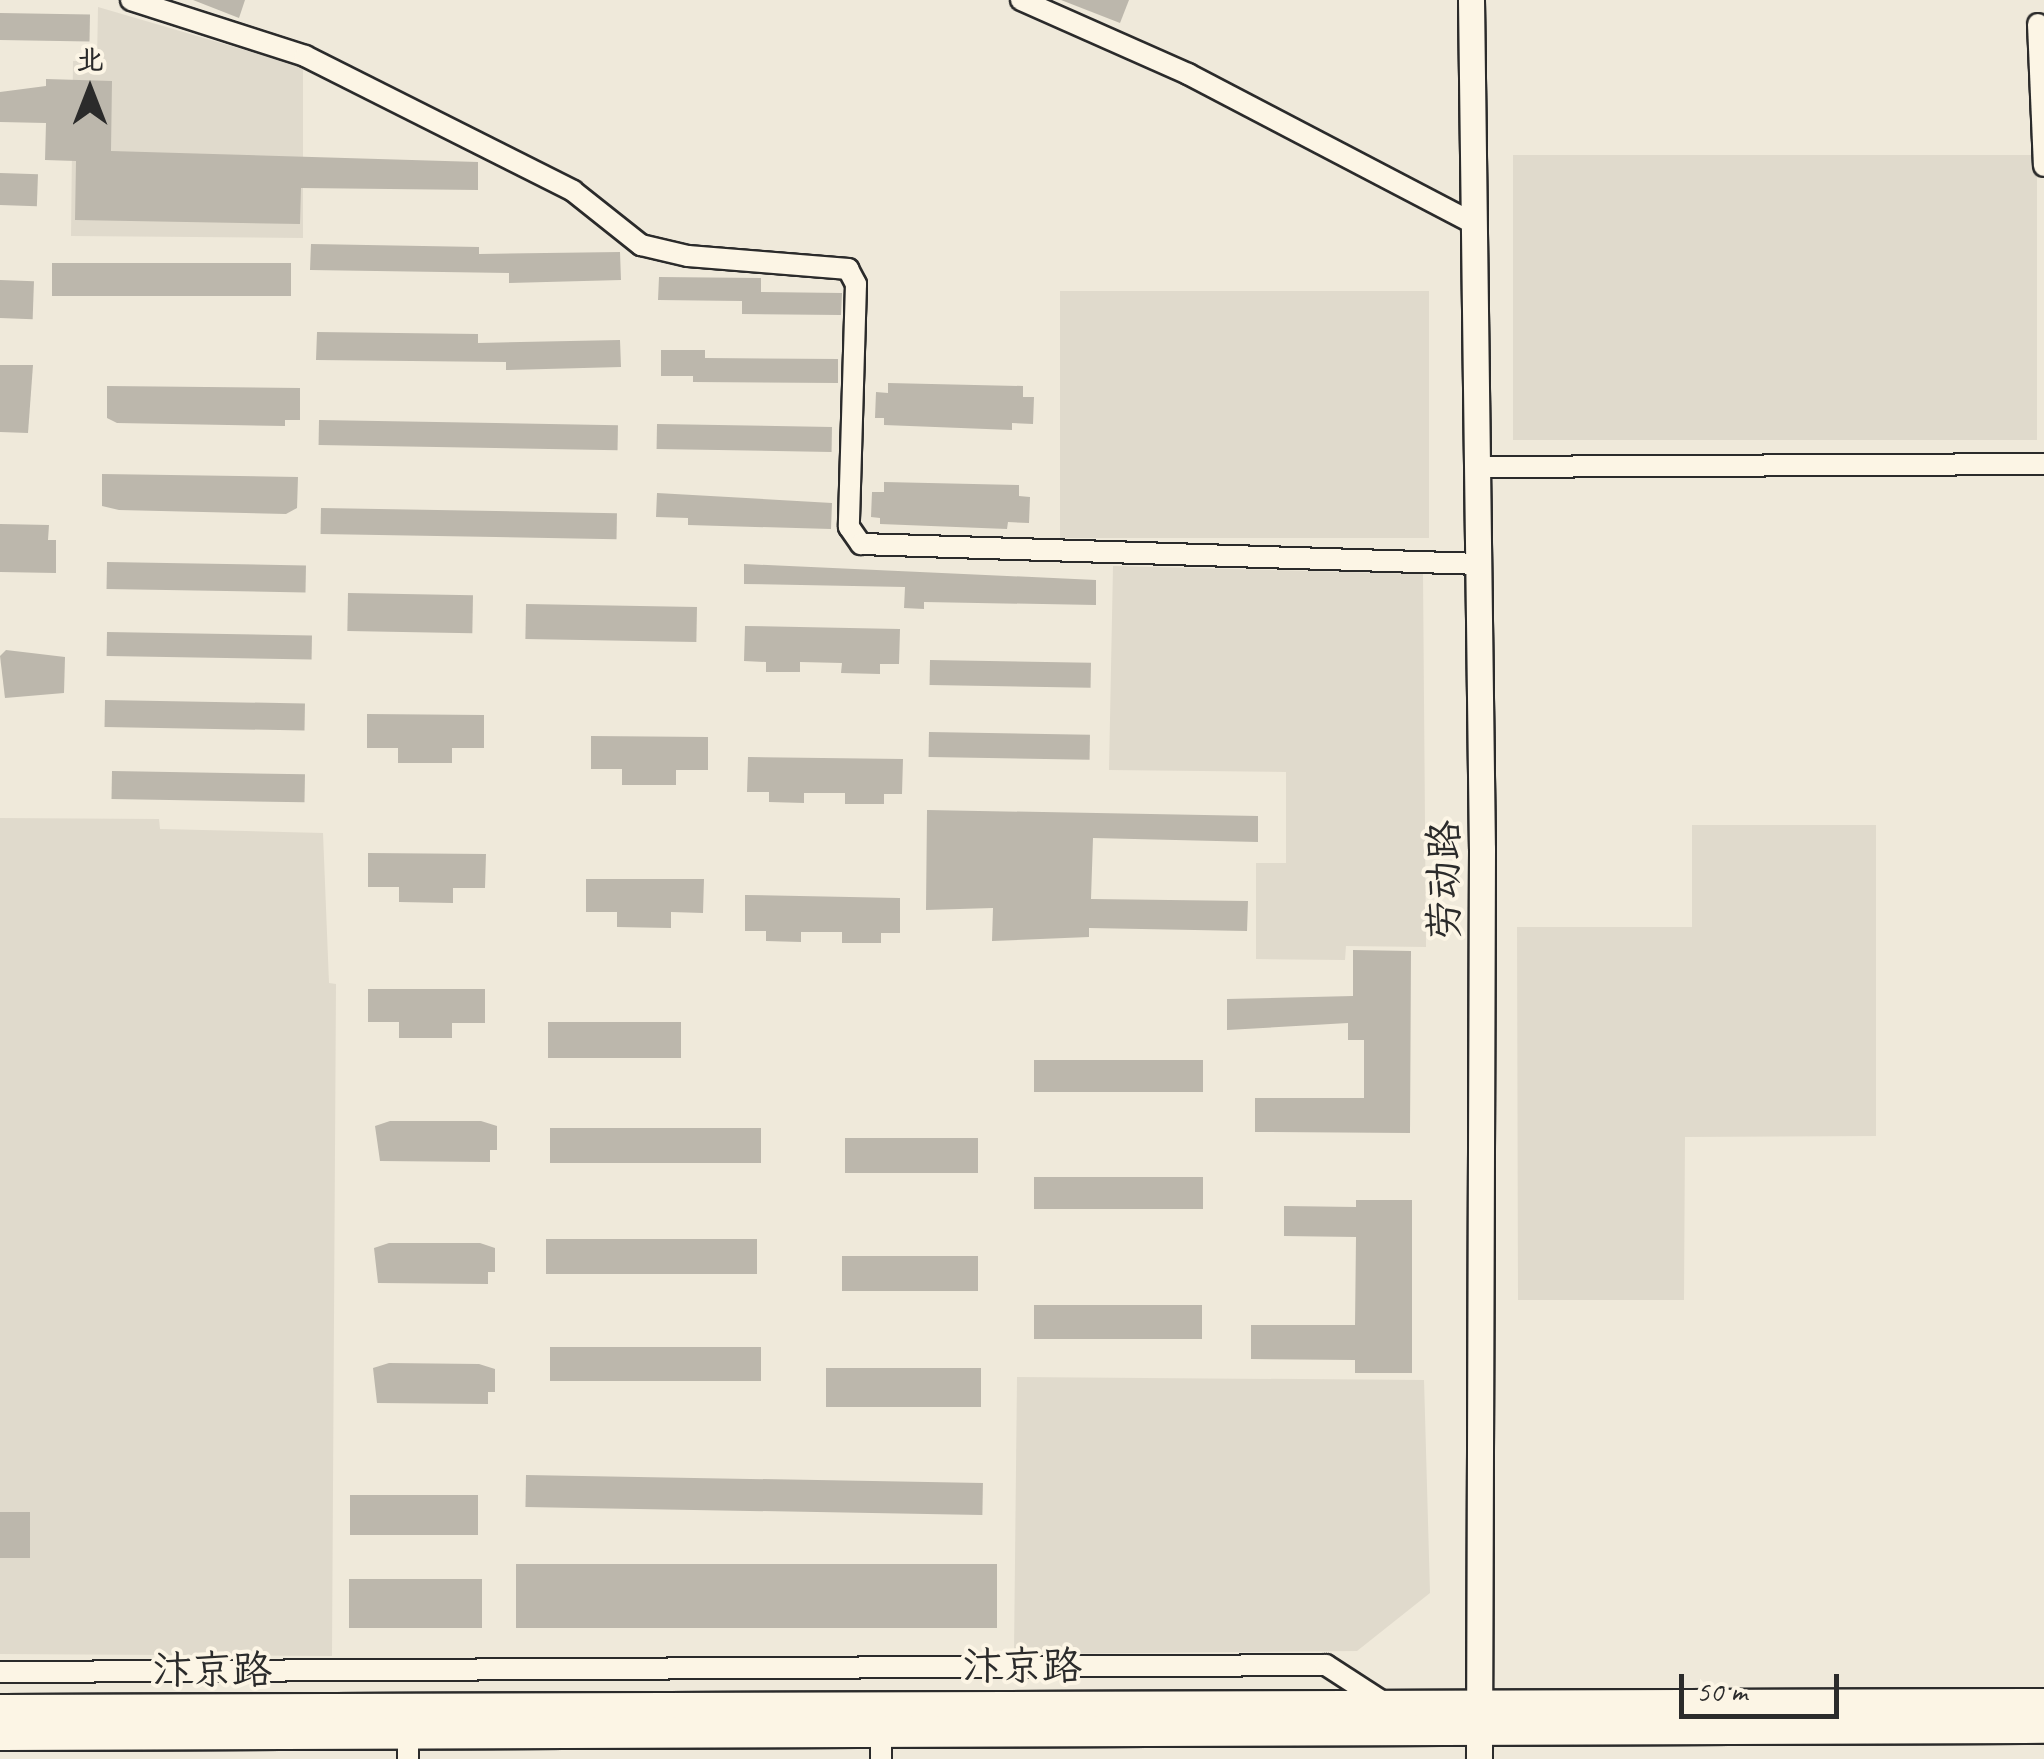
<!DOCTYPE html>
<meta charset="utf-8">
<style>
body{margin:0}
#map{position:relative;width:2044px;height:1759px;overflow:hidden;background:#efe9da;font-family:Caveat,"LXGW WenKai TC",sans-serif}
div>[style]{position:absolute}
.built>*{inset:0;background:#e0dacc;transform-origin:0 0}
.building>*{inset:0;background:#bcb7ac;transform-origin:0 0}
.roads{filter:drop-shadow(2px 0 #2b2b2b) drop-shadow(-2px 0 #2b2b2b) drop-shadow(0 2px #2b2b2b) drop-shadow(0 -2px #2b2b2b)}
.minor>*{height:20px;margin:-10px;padding:0 10px;transform-origin:10px;border-radius:10px;background:#fcf5e5}
.tertiary>*{height:25px;margin:-12.5px;padding:0 12.5px;transform-origin:12.5px;border-radius:12.5px;background:#fcf5e5}
.secondary>*{height:30px;margin:-15px;padding:0 15px;transform-origin:15px;border-radius:15px;background:#fcf5e5}
span{translate:-50% -50%;white-space:nowrap;text-align:center;line-height:1.15;-webkit-text-stroke:8px #fcf5e5;paint-order:stroke}
.street-label{font-size:40px;color:#2b2b2b}
.north{position:absolute;left:40px;top:40px;width:100px;height:100px;-webkit-text-stroke:8px #fcf5e5;paint-order:stroke;rotate:0deg;font-size:28px;font-weight:700;line-height:40px;text-align:center;color:#2b2b2b}
.north::after{content:'';display:block;margin:auto;width:35px;height:45px;background:#2b2b2b;clip-path:polygon(50% 0,100% 100%,50% 72%,0 100%)}
.scale{position:absolute;left:1679px;top:1674px;width:160px;height:45px;box-sizing:border-box;border:5px solid #2b2b2b;border-top:0;padding-left:12px;font-size:30px;line-height:35px;white-space:nowrap;color:#2b2b2b;-webkit-text-stroke:8px #fcf5e5;paint-order:stroke}
</style>
<div id="map">
<div class="built">
<div style="clip-path:polygon(98px 7px,303px 67px,303px 238px,71px 236px,73px 61px,97px 61px)"></div>
<div style="left:2037px;top:155px;width:285px;height:524px;rotate:90deg"></div>
<div style="left:1060px;top:291px;width:369px;height:247px"></div>
<div style="clip-path:polygon(1113px 566px,1423px 574px,1426px 947px,1346px 946px,1345px 960px,1256px 959px,1256px 863px,1286px 863px,1286px 772px,1109px 770px)"></div>
<div style="clip-path:polygon(0 818px,159px 819px,160px 829px,323px 833px,329px 983px,336px 984px,332px 1656px,0 1654px)"></div>
<div style="clip-path:polygon(1692px 825px,1876px 825px,1876px 1136px,1685px 1137px,1684px 1300px,1518px 1300px,1517px 927px,1692px 927px)"></div>
<div style="clip-path:polygon(1017px 1377px,1424px 1380px,1430px 1593px,1357px 1651px,1014px 1654px)"></div>
</div>
<div class="building">
<div style="clip-path:polygon(193px 0,245px 0,239px 18px)"></div>
<div style="clip-path:polygon(1061px 0,1129px 0,1120px 23px)"></div>
<div style="left:0;top:13px;width:90px;height:27px;rotate:1deg"></div>
<div style="clip-path:polygon(46px 79px,112px 81px,111px 151px,478px 162px,478px 190px,301px 188px,300px 224px,75px 220px,76px 161px,45px 160px,46px 123px,0 122px,0 92px,46px 86px)"></div>
<div style="left:0;top:173px;width:38px;height:32px;rotate:2deg"></div>
<div style="clip-path:polygon(311px 244px,479px 247px,479px 254px,620px 252px,621px 280px,509px 283px,509px 273px,310px 270px)"></div>
<div style="left:52px;top:263px;width:239px;height:33px"></div>
<div style="clip-path:polygon(659px 277px,761px 278px,761px 292px,842px 293px,841px 315px,742px 314px,742px 301px,658px 300px)"></div>
<div style="left:0;top:280px;width:34px;height:38px;rotate:2deg"></div>
<div style="clip-path:polygon(317px 332px,478px 334px,478px 343px,620px 340px,621px 367px,506px 370px,506px 362px,316px 360px)"></div>
<div style="clip-path:polygon(661px 350px,705px 350px,705px 358px,838px 359px,838px 383px,693px 382px,693px 376px,661px 376px)"></div>
<div style="clip-path:polygon(0 365px,33px 365px,28px 433px,0 432px)"></div>
<div style="clip-path:polygon(888px 383px,1023px 386px,1023px 397px,1034px 397px,1033px 424px,1012px 423px,1012px 430px,884px 425px,884px 418px,875px 418px,876px 392px,888px 393px)"></div>
<div style="clip-path:polygon(107px 386px,300px 388px,300px 420px,285px 420px,285px 426px,117px 423px,107px 418px)"></div>
<div style="left:319px;top:420px;width:299px;height:25px;rotate:1deg"></div>
<div style="left:657px;top:424px;width:175px;height:25px;rotate:1deg"></div>
<div style="clip-path:polygon(102px 474px,298px 477px,297px 508px,286px 514px,119px 510px,102px 506px)"></div>
<div style="clip-path:polygon(884px 482px,1019px 485px,1019px 496px,1030px 497px,1029px 523px,1008px 522px,1007px 529px,880px 524px,880px 518px,871px 517px,872px 492px,884px 492px)"></div>
<div style="clip-path:polygon(657px 493px,832px 503px,831px 529px,688px 525px,688px 518px,656px 517px)"></div>
<div style="left:321px;top:508px;width:296px;height:26px;rotate:1deg"></div>
<div style="clip-path:polygon(0 524px,49px 525px,48px 540px,56px 540px,56px 573px,0 572px)"></div>
<div style="left:107px;top:562px;width:199px;height:27px;rotate:1deg"></div>
<div style="clip-path:polygon(744px 564px,1096px 580px,1096px 605px,924px 602px,924px 609px,904px 608px,905px 587px,744px 584px)"></div>
<div style="left:348px;top:593px;width:125px;height:38px;rotate:1deg"></div>
<div style="left:526px;top:604px;width:171px;height:35px;rotate:1deg"></div>
<div style="clip-path:polygon(745px 626px,900px 629px,899px 664px,880px 664px,880px 674px,841px 673px,842px 663px,800px 662px,800px 672px,766px 672px,766px 662px,744px 661px)"></div>
<div style="left:107px;top:632px;width:205px;height:24px;rotate:1deg"></div>
<div style="clip-path:polygon(6px 650px,65px 657px,64px 693px,5px 698px,0 656px)"></div>
<div style="left:930px;top:660px;width:161px;height:25px;rotate:1deg"></div>
<div style="left:105px;top:700px;width:200px;height:27px;rotate:1deg"></div>
<div style="clip-path:polygon(367px 714px,484px 715px,484px 748px,452px 748px,452px 763px,398px 763px,398px 748px,367px 748px)"></div>
<div style="left:929px;top:732px;width:161px;height:25px;rotate:1deg"></div>
<div style="clip-path:polygon(591px 736px,708px 737px,708px 770px,676px 770px,676px 785px,622px 785px,622px 769px,591px 769px)"></div>
<div style="clip-path:polygon(748px 757px,903px 759px,902px 794px,884px 794px,884px 804px,845px 804px,845px 793px,804px 793px,804px 803px,769px 802px,769px 792px,747px 792px)"></div>
<div style="left:112px;top:771px;width:193px;height:28px;rotate:1deg"></div>
<div style="clip-path:polygon(927px 810px,1258px 816px,1258px 842px,1093px 838px,1091px 899px,1248px 901px,1247px 931px,1089px 928px,1089px 937px,992px 941px,993px 908px,926px 910px)"></div>
<div style="clip-path:polygon(368px 853px,486px 854px,485px 888px,453px 888px,453px 903px,399px 902px,399px 887px,368px 887px)"></div>
<div style="clip-path:polygon(586px 879px,704px 879px,703px 913px,671px 912px,671px 928px,617px 927px,617px 912px,586px 912px)"></div>
<div style="clip-path:polygon(745px 895px,900px 898px,900px 933px,881px 933px,881px 943px,842px 943px,842px 932px,801px 932px,801px 942px,766px 941px,766px 931px,745px 931px)"></div>
<div style="clip-path:polygon(1353px 950px,1411px 951px,1410px 1133px,1255px 1132px,1255px 1098px,1364px 1098px,1364px 1040px,1348px 1040px,1348px 1023px,1227px 1030px,1227px 999px,1353px 996px)"></div>
<div style="clip-path:polygon(368px 989px,485px 989px,485px 1023px,452px 1023px,452px 1038px,399px 1038px,399px 1022px,368px 1022px)"></div>
<div style="left:548px;top:1022px;width:133px;height:36px"></div>
<div style="left:1034px;top:1060px;width:169px;height:32px"></div>
<div style="clip-path:polygon(390px 1121px,481px 1121px,497px 1126px,497px 1150px,490px 1150px,490px 1162px,380px 1161px,375px 1126px)"></div>
<div style="left:550px;top:1128px;width:211px;height:35px"></div>
<div style="left:845px;top:1138px;width:133px;height:35px"></div>
<div style="left:1034px;top:1177px;width:169px;height:32px"></div>
<div style="clip-path:polygon(1356px 1200px,1412px 1200px,1412px 1373px,1355px 1373px,1355px 1360px,1251px 1359px,1251px 1325px,1355px 1325px,1356px 1237px,1284px 1236px,1284px 1206px,1356px 1207px)"></div>
<div style="left:546px;top:1239px;width:211px;height:35px"></div>
<div style="clip-path:polygon(389px 1243px,480px 1243px,495px 1248px,495px 1272px,488px 1272px,488px 1284px,378px 1283px,374px 1248px)"></div>
<div style="left:842px;top:1256px;width:136px;height:35px"></div>
<div style="left:1034px;top:1305px;width:168px;height:34px"></div>
<div style="left:550px;top:1347px;width:211px;height:34px"></div>
<div style="clip-path:polygon(389px 1363px,479px 1364px,495px 1369px,495px 1392px,488px 1392px,488px 1404px,377px 1403px,373px 1368px)"></div>
<div style="left:826px;top:1368px;width:155px;height:39px"></div>
<div style="left:526px;top:1475px;width:457px;height:32px;rotate:1deg"></div>
<div style="left:350px;top:1495px;width:128px;height:40px"></div>
<div style="left:0;top:1512px;width:30px;height:46px"></div>
<div style="left:516px;top:1564px;width:481px;height:64px"></div>
<div style="left:349px;top:1579px;width:133px;height:49px"></div>
</div>
<div class="roads">
<div class="minor">
<div style="left:131px;top:0;width:183px;rotate:17.8deg"></div>
<div style="left:305px;top:56px;width:300px;rotate:26.7deg"></div>
<div style="left:573px;top:191px;width:87px;rotate:38.5deg"></div>
<div style="left:641px;top:245px;width:48px;rotate:13.2deg"></div>
<div style="left:688px;top:256px;width:161px;rotate:4.6deg"></div>
<div style="left:848px;top:269px;width:17px;rotate:62deg"></div>
<div style="left:856px;top:284px;width:243px;rotate:91.7deg"></div>
<div style="left:849px;top:527px;width:21px;rotate:55deg"></div>
<div style="left:861px;top:544px;width:618px;rotate:1.85deg"></div>
<div style="left:1021px;top:0;width:183px;rotate:23.9deg"></div>
<div style="left:1188px;top:74px;width:322px;rotate:27.6deg"></div>
<div style="left:2038px;top:24px;width:142px;rotate:87.6deg"></div>
<div style="left:1478px;top:467px;width:566px;rotate:-0.3deg"></div>
<div style="left:0;top:1672px;width:1326px;rotate:-0.3deg"></div>
<div style="left:1326px;top:1665px;width:72px;rotate:33deg"></div>
<div style="left:408px;top:1734px;width:25px;rotate:90deg"></div>
<div style="left:881px;top:1759px;width:27px;rotate:-90deg"></div>
</div>
<div class="tertiary">
<div style="left:1471px;top:0;width:849px;rotate:89.26deg"></div>
<div style="left:1482px;top:849px;width:910px;rotate:90.19deg"></div>
</div>
<div class="secondary">
<div style="left:0;top:1710px;width:2044px;rotate:-0.17deg"></div>
<div style="left:0;top:1735px;width:2044px;rotate:-0.2deg"></div>
</div>
</div>
<div class="street-label">
<span style="left:1444px;top:880px;rotate:-90deg">劳动路</span>
<span style="left:1022px;top:1666px">汴京路</span>
<span style="left:212px;top:1670px">汴京路</span>
</div>
<div class="north">北</div>
<div class="scale">50 m</div>
</div>
